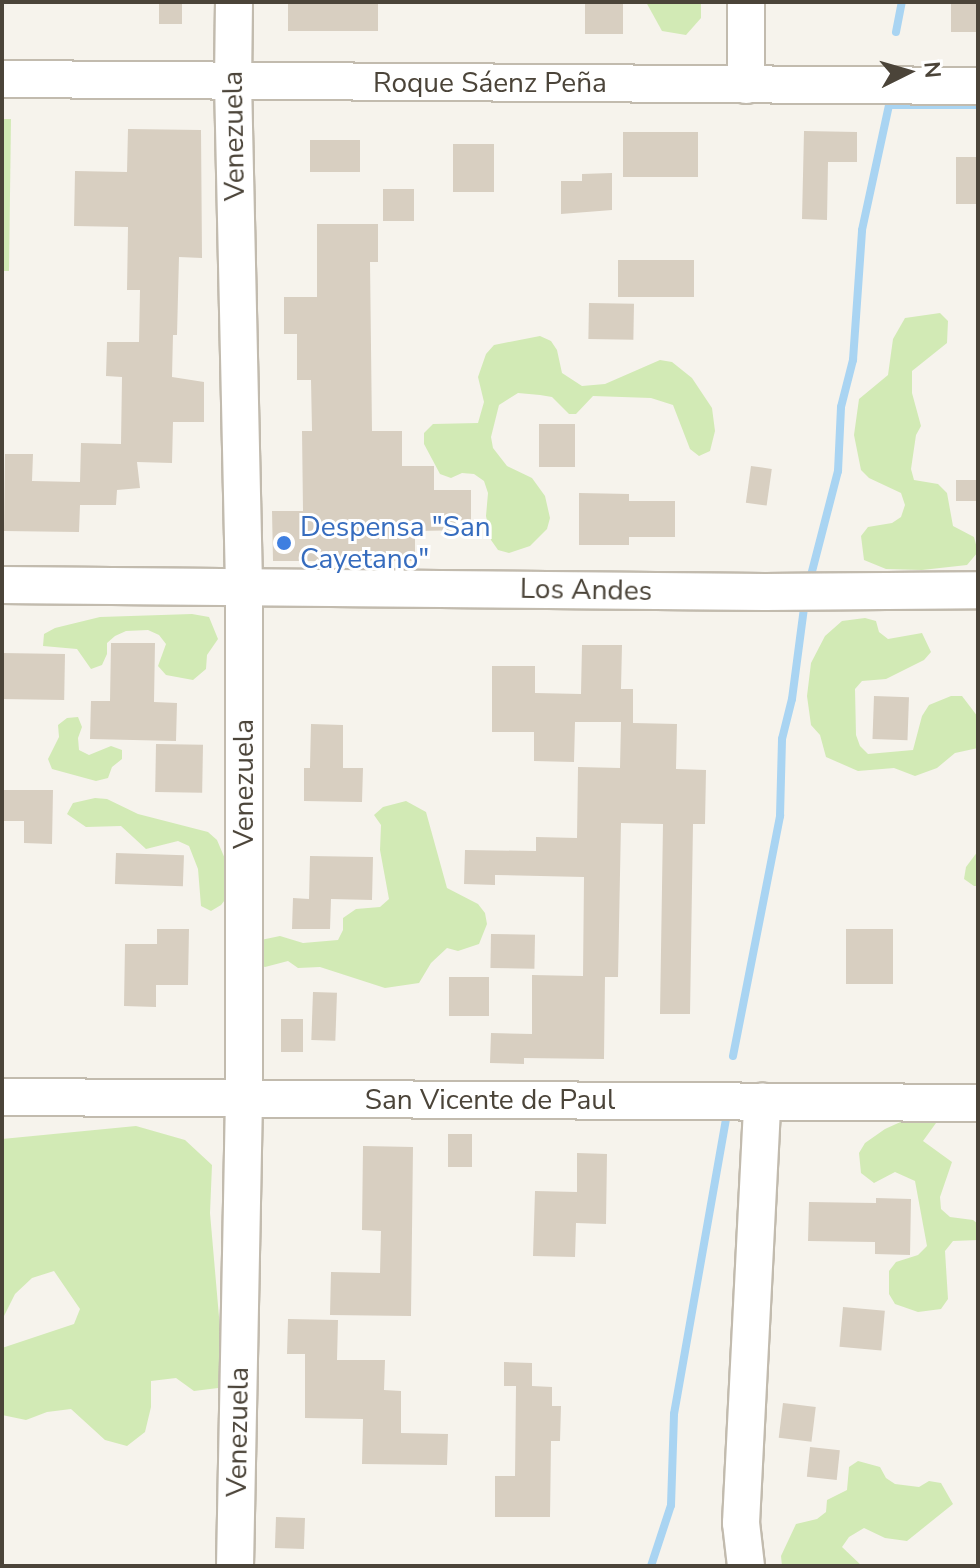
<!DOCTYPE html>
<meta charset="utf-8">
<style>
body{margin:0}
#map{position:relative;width:980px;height:1568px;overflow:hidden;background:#f6f3ec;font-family:"Nunito Sans",sans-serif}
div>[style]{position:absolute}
.green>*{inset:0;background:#d2eab5}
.stream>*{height:8px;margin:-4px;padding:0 4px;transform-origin:4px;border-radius:4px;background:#a9d4f2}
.building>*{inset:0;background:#d8cfc1;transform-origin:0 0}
.roads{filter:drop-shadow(2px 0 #c2bbae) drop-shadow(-2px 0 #c2bbae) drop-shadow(0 2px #c2bbae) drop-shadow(0 -2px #c2bbae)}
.minor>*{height:36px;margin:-18px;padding:0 18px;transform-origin:18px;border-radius:18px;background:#fff}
.dots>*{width:22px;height:22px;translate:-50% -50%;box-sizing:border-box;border:4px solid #fff;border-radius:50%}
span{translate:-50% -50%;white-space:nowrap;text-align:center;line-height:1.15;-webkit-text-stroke:6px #fff;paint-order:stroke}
.street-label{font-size:28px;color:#4b4439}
.shop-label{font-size:28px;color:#366cbe}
.left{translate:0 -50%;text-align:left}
.frame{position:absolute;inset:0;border:4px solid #4b4439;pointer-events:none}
.north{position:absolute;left:868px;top:32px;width:80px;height:80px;-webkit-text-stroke:6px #fff;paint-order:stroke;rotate:85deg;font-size:22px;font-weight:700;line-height:32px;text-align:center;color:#4b4439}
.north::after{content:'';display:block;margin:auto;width:28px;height:36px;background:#4b4439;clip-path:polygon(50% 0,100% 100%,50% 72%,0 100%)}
</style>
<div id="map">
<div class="green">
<div style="clip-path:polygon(646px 2px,701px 2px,701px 18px,686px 35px,662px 31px)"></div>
<div style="clip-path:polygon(2px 119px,11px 119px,9px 271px,2px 271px)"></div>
<div style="clip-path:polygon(940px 313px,948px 321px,947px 343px,912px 371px,912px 393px,921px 426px,916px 435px,911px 469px,914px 480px,938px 484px,947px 493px,953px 526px,974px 537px,978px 552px,967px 565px,922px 570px,886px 569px,864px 560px,861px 536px,868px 527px,892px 523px,901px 517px,905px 505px,901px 493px,869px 478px,861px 470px,854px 435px,859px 399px,888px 375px,893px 339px,905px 318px)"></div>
<div style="clip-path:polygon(540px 336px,551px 341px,557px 350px,562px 373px,582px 386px,605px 384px,660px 360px,672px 362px,692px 378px,712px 408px,715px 431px,710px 451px,699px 456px,690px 449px,673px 405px,651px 398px,593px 396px,576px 414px,569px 414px,552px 397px,540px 395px,518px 393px,499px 405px,491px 437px,493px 448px,507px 466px,532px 478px,545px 496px,550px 518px,547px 529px,530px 546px,509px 553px,498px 550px,491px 540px,486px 516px,488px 493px,484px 481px,474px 474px,462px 473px,451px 478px,440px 474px,424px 444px,424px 433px,433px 424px,478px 423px,484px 402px,478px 377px,486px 354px,494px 345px)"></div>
<div style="clip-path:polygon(192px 614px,209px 617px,218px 639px,207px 655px,206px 669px,193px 680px,166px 675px,158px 666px,166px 644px,159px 635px,148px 630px,126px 631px,115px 636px,107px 643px,107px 654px,102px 665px,91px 669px,77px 649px,43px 646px,44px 634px,55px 628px,100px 617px)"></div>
<div style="clip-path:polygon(865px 618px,876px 621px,879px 632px,888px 639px,922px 633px,931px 652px,924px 660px,886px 679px,862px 681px,855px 689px,856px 735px,860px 746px,868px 754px,913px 750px,922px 716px,929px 705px,951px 696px,962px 696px,978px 717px,978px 748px,955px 753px,937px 768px,915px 776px,894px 768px,858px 771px,826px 757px,820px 735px,811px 725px,807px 696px,811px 663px,825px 636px,842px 621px)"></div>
<div style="clip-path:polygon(78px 717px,82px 727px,78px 738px,79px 750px,89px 755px,111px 746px,122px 750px,122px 759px,112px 767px,108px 778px,96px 781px,52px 769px,48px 759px,59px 737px,58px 725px,67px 718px)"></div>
<div style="clip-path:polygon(95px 798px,107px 799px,138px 814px,208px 832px,217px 840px,231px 873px,228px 896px,221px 905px,211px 911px,201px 906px,198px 869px,189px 846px,178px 841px,146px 849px,121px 826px,86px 827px,67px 814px,73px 803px)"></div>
<div style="clip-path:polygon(406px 801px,426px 812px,447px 888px,478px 904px,485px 913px,487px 924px,479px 944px,458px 951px,447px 948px,431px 963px,419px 983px,385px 988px,320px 967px,298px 968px,288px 961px,265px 967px,254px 963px,256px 941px,280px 936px,303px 943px,338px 940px,343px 930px,343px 918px,356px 909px,380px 907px,389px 899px,380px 850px,381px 825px,374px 815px,383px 807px)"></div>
<div style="clip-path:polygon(978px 851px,978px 886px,974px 886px,964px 879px,966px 867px)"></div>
<div style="clip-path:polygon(916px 1115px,933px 1117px,936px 1123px,923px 1141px,952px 1162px,940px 1197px,941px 1209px,950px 1217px,973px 1220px,978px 1224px,978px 1240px,953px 1241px,945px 1251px,948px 1299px,941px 1309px,918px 1312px,895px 1304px,889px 1294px,889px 1271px,896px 1262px,918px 1255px,927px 1246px,915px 1181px,895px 1172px,874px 1183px,861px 1173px,859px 1153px,865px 1143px,885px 1129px)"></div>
<div style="clip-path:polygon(136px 1126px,185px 1140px,212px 1165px,210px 1213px,223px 1363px,218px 1388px,194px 1391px,176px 1378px,151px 1381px,151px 1407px,145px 1432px,127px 1446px,105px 1440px,71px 1409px,47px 1412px,26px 1420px,2px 1415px,2px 1348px,74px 1324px,80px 1309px,54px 1271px,32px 1278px,15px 1294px,2px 1320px,2px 1139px)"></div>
<div style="clip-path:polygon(858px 1461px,880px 1467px,886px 1478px,895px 1484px,919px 1487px,929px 1481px,941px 1483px,953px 1504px,907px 1541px,885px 1538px,864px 1528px,849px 1537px,842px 1547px,862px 1566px,782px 1566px,781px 1556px,796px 1524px,817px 1519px,826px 1512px,827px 1500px,847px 1490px,849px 1467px)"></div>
</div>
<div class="stream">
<div style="left:896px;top:32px;width:31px;rotate:-79deg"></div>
<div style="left:809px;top:583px;width:116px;rotate:-75.5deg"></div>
<div style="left:838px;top:471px;width:64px;rotate:-87.3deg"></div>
<div style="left:841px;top:407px;width:49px;rotate:-75.7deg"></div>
<div style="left:853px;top:360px;width:130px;rotate:-86deg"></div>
<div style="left:862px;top:230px;width:128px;rotate:-77.8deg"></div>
<div style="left:889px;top:105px;width:89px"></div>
<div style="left:733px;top:1056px;width:245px;rotate:-78.9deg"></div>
<div style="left:780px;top:816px;width:77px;rotate:-88.5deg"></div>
<div style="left:782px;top:739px;width:41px;rotate:-76deg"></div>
<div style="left:792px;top:699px;width:100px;rotate:-82.5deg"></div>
<div style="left:651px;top:1566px;width:64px;rotate:-71.8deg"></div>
<div style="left:671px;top:1505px;width:91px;rotate:-88.1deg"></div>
<div style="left:674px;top:1414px;width:306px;rotate:-80deg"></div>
</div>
<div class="building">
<div style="left:159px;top:2px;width:23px;height:22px"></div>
<div style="left:288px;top:2px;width:90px;height:29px"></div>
<div style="left:585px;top:2px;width:38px;height:32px"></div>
<div style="left:951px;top:2px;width:25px;height:30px"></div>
<div style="clip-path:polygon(128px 129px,201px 130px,202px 258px,179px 257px,177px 335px,173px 335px,172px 377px,204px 382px,204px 422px,173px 422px,172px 463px,137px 462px,140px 488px,117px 490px,116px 505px,80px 505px,79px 532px,4px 531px,5px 454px,33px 454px,32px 481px,80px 482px,81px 443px,121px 444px,122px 377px,106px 376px,107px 342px,139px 342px,140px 290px,127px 290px,128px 227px,74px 226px,75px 171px,127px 172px)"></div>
<div style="clip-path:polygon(804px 131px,857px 132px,857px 162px,828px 162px,827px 220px,802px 219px)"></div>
<div style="left:623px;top:132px;width:75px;height:45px"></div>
<div style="left:310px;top:140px;width:50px;height:32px"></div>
<div style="left:494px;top:144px;width:48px;height:41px;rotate:90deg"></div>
<div style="left:956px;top:157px;width:22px;height:47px"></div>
<div style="clip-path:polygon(612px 173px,612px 210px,561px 214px,561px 181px,582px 181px,582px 174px)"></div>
<div style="left:383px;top:189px;width:31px;height:32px"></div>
<div style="clip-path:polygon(317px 224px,378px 224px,378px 262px,370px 262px,372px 431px,402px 431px,402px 466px,434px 466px,434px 490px,471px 490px,471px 530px,415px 531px,415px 561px,273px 561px,272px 511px,303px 511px,302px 431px,312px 431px,311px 380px,297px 380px,297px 334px,284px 334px,284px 297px,317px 297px)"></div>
<div style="left:618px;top:260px;width:76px;height:37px"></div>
<div style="left:589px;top:303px;width:45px;height:36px;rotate:1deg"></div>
<div style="left:539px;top:424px;width:36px;height:43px"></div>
<div style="left:751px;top:466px;width:21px;height:37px;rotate:8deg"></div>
<div style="left:956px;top:480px;width:22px;height:21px"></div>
<div style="clip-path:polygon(579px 493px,629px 494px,629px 501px,675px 501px,675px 537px,629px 537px,629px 545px,579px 545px)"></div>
<div style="clip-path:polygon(111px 643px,155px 643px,154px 702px,177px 703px,176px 741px,90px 739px,91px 701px,110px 701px)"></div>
<div style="clip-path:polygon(582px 645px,622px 645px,621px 689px,633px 689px,633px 723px,677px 724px,676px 769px,706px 770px,705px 824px,693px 824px,690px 1014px,660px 1014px,663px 824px,621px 823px,618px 977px,605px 977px,604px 1059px,524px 1058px,524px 1064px,490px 1063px,491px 1033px,532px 1034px,532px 975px,583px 976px,584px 877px,495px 875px,495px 885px,464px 884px,465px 850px,536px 851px,536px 837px,577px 838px,578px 767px,620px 768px,621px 722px,575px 722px,574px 762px,534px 761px,534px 732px,492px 732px,492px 666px,535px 666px,535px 693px,581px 694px)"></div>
<div style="left:2px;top:653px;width:63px;height:46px;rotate:1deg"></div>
<div style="left:874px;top:696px;width:35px;height:43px;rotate:2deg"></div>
<div style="clip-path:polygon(311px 724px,343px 725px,343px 768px,363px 768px,362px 802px,304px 801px,304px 768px,310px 768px)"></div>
<div style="left:156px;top:744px;width:47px;height:48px;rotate:1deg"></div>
<div style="clip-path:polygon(2px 790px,53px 790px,52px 844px,24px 843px,24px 821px,2px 821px)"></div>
<div style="left:116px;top:853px;width:68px;height:31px;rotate:2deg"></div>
<div style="clip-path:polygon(310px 856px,373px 857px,372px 900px,331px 899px,330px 929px,292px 929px,293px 898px,309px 899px)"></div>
<div style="clip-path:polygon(157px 929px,189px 929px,188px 985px,156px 985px,156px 1007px,124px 1006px,125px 944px,157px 944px)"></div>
<div style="left:846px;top:929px;width:47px;height:55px"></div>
<div style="left:491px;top:934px;width:44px;height:34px;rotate:1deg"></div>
<div style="left:449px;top:977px;width:40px;height:39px"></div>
<div style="left:313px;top:992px;width:24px;height:48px;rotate:2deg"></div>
<div style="left:281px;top:1019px;width:22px;height:33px"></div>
<div style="left:448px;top:1134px;width:24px;height:33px"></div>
<div style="clip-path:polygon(363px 1146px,413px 1147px,411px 1316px,330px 1315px,331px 1272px,380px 1273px,381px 1231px,362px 1230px)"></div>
<div style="clip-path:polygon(577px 1153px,607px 1154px,606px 1224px,576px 1223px,575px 1257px,533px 1256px,535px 1191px,577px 1192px)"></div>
<div style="clip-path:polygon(876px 1198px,911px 1199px,910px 1255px,875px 1254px,875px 1242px,808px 1241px,809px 1202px,876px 1203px)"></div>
<div style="left:843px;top:1307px;width:42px;height:40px;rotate:5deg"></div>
<div style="clip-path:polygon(288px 1319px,338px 1320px,337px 1360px,385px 1360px,384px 1390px,401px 1391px,401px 1433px,448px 1434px,447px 1465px,362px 1464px,363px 1419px,305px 1418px,305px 1354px,287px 1354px)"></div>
<div style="clip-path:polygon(504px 1362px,532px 1363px,532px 1386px,552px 1387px,552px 1406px,561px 1406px,560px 1441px,551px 1441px,550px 1517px,495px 1517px,495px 1476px,515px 1476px,516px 1386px,504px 1386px)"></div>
<div style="left:783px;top:1403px;width:33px;height:35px;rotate:7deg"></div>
<div style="left:810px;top:1447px;width:30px;height:30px;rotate:6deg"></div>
<div style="left:276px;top:1517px;width:29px;height:31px;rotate:2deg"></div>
</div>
<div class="roads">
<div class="minor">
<div style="left:234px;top:2px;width:79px;rotate:90.7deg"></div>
<div style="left:233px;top:81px;width:506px;rotate:88.75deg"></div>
<div style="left:244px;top:587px;width:511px;rotate:90deg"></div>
<div style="left:244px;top:1098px;width:468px;rotate:91.1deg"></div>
<div style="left:2px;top:79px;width:976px;rotate:0.41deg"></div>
<div style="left:746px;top:85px;width:83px;rotate:-90deg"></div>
<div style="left:2px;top:585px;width:763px;rotate:0.53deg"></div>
<div style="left:765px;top:592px;width:213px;rotate:-0.5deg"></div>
<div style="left:2px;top:1097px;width:976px;rotate:0.35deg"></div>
<div style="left:746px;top:1566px;width:43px;rotate:-96.6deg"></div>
<div style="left:741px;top:1523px;width:422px;rotate:-87.1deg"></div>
</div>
</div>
<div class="dots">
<div style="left:284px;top:543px;background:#3f7fe0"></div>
</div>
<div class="street-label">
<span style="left:490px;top:83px">Roque Sáenz Peña</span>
<span style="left:234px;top:136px;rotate:-91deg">Venezuela</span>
<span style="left:586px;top:590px;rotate:1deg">Los Andes</span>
<span style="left:244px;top:784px;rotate:-90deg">Venezuela</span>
<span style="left:490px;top:1100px">San Vicente de Paul</span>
<span style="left:238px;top:1432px;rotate:-89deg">Venezuela</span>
</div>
<div class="shop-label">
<span class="left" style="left:300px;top:543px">Despensa "San<br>Cayetano"</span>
</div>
<div class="frame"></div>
<div class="north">N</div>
</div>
